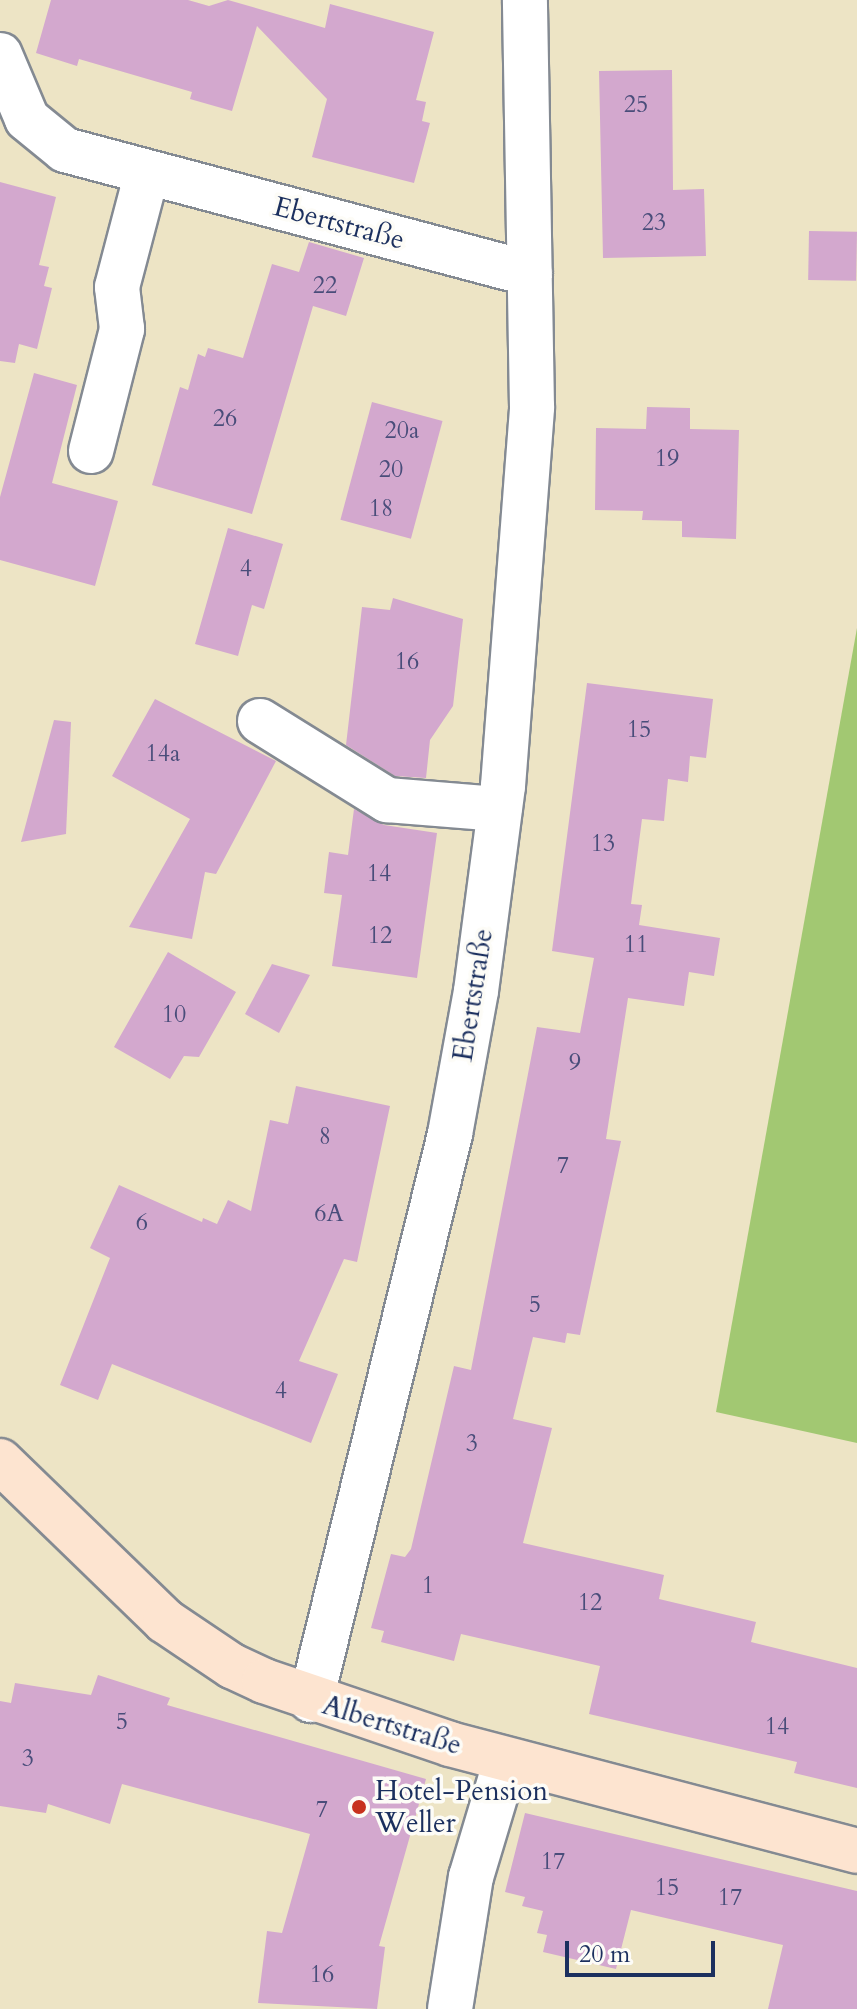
<!DOCTYPE html>
<meta charset="utf-8">
<style>
body{margin:0}
#map{position:relative;width:857px;height:2009px;overflow:hidden;background:#ede4c5;font-family:Cardo,serif}
div>[style]{position:absolute}
.green>*{inset:0;background:#a2c872}
.building>*{inset:0;background:#d3a8ce;transform-origin:0 0}
.roads{filter:drop-shadow(2px 0 #848a92) drop-shadow(-2px 0 #848a92) drop-shadow(0 2px #848a92) drop-shadow(0 -2px #848a92)}
.street>*{height:44px;margin:-22px;padding:0 22px;transform-origin:22px;border-radius:22px;background:#fff}
.secondary>*{height:44px;margin:-22px;padding:0 22px;transform-origin:22px;border-radius:22px;background:#fde4d0}
.dots>*{width:22px;height:22px;translate:-50% -50%;box-sizing:border-box;border:4px solid #fdfcf7;border-radius:50%}
span{translate:-50% -50%;white-space:nowrap;text-align:center;line-height:1.15;-webkit-text-stroke:7px #fdfcf7;paint-order:stroke}
.number-label{font-size:24px;color:#494d7a}
.number-label span{-webkit-text-stroke-width:0}
.street-label{font-size:28px;color:#1b2f5e}
.poi-label{font-size:28px;color:#1b2f5e}
.left{translate:0 -50%;text-align:left}
.scale{position:absolute;left:565px;top:1941px;width:150px;height:36px;box-sizing:border-box;border:4px solid #1b2f5e;border-top:0;padding-left:10px;font-size:24px;line-height:28px;white-space:nowrap;color:#1b2f5e;-webkit-text-stroke:6px #fdfcf7;paint-order:stroke}
</style>
<div id="map">
<div class="green">
<div style="clip-path:polygon(857px 628px,857px 1443px,716px 1412px)"></div>
</div>
<div class="building">
<div style="clip-path:polygon(51px 0,188px 0,209px 6px,228px 0,325px 28px,330px 4px,434px 32px,416px 100px,426px 102px,422px 121px,430px 123px,414px 183px,312px 157px,327px 99px,257px 26px,232px 111px,190px 99px,192px 92px,79px 59px,77px 66px,36px 53px)"></div>
<div style="clip-path:polygon(672px 70px,673px 190px,704px 189px,706px 256px,603px 258px,599px 71px)"></div>
<div style="clip-path:polygon(0 182px,56px 197px,39px 265px,49px 267px,44px 286px,52px 288px,37px 349px,19px 344px,15px 363px,0 361px)"></div>
<div style="left:809px;top:231px;width:48px;height:49px;rotate:1deg"></div>
<div style="clip-path:polygon(309px 242px,364px 258px,346px 316px,313px 306px,252px 514px,152px 485px,180px 387px,188px 390px,198px 354px,205px 357px,208px 348px,243px 358px,272px 264px,299px 272px)"></div>
<div style="clip-path:polygon(34px 373px,77px 385px,52px 483px,118px 501px,95px 586px,0 560px,0 497px)"></div>
<div style="left:372px;top:402px;width:73px;height:122px;rotate:15deg"></div>
<div style="clip-path:polygon(647px 407px,690px 408px,690px 429px,739px 430px,736px 539px,682px 537px,682px 521px,642px 520px,643px 511px,595px 510px,596px 428px,646px 429px)"></div>
<div style="clip-path:polygon(228px 528px,283px 544px,264px 609px,252px 605px,238px 656px,195px 644px)"></div>
<div style="clip-path:polygon(393px 598px,463px 619px,453px 706px,430px 740px,426px 778px,395px 776px,346px 745px,362px 607px,390px 610px)"></div>
<div style="clip-path:polygon(587px 683px,713px 699px,706px 758px,690px 756px,688px 782px,668px 779px,664px 821px,642px 819px,631px 904px,642px 905px,639px 925px,720px 938px,714px 976px,689px 972px,684px 1006px,628px 998px,606px 1139px,621px 1141px,580px 1335px,567px 1333px,565px 1343px,533px 1337px,513px 1419px,552px 1428px,523px 1543px,664px 1575px,659px 1599px,756px 1622px,751px 1642px,857px 1668px,857px 1788px,794px 1773px,797px 1762px,589px 1714px,600px 1666px,461px 1634px,454px 1661px,381px 1642px,384px 1631px,371px 1628px,391px 1554px,405px 1557px,411px 1549px,454px 1366px,471px 1370px,537px 1027px,580px 1033px,594px 958px,552px 951px)"></div>
<div style="clip-path:polygon(155px 699px,276px 761px,216px 874px,205px 872px,192px 939px,129px 927px,190px 819px,112px 776px)"></div>
<div style="clip-path:polygon(54px 720px,71px 722px,66px 834px,21px 842px)"></div>
<div style="clip-path:polygon(354px 809px,384px 825px,437px 833px,417px 978px,332px 966px,342px 895px,324px 893px,329px 852px,348px 855px)"></div>
<div style="clip-path:polygon(168px 952px,236px 992px,199px 1057px,184px 1056px,170px 1079px,114px 1047px)"></div>
<div style="clip-path:polygon(272px 964px,310px 975px,279px 1033px,245px 1014px)"></div>
<div style="clip-path:polygon(296px 1086px,390px 1106px,357px 1262px,344px 1259px,299px 1361px,338px 1374px,311px 1443px,112px 1364px,98px 1400px,60px 1385px,110px 1258px,90px 1248px,119px 1185px,202px 1222px,203px 1218px,217px 1224px,228px 1200px,251px 1211px,270px 1120px,288px 1124px)"></div>
<div style="clip-path:polygon(98px 1675px,170px 1698px,167px 1705px,426px 1779px,379px 1946px,385px 1947px,377px 2009px,258px 2003px,267px 1931px,282px 1933px,310px 1834px,122px 1784px,110px 1824px,48px 1804px,46px 1813px,0 1806px,0 1701px,11px 1703px,15px 1683px,91px 1695px)"></div>
<div style="clip-path:polygon(525px 1813px,857px 1891px,857px 2009px,768px 2009px,783px 1945px,631px 1910px,616px 1969px,543px 1952px,547px 1935px,537px 1933px,543px 1911px,522px 1906px,525px 1897px,505px 1892px)"></div>
</div>
<div class="roads">
<div class="street">
<div style="left:0;top:55px;width:69px;rotate:67.1deg"></div>
<div style="left:27px;top:119px;width:49px;rotate:39.2deg"></div>
<div style="left:65px;top:150px;width:481px;rotate:14.9deg"></div>
<div style="left:91px;top:451px;width:126px;rotate:-75.7deg"></div>
<div style="left:122px;top:329px;width:42px;rotate:-96.8deg"></div>
<div style="left:117px;top:287px;width:118px;rotate:-75.3deg"></div>
<div style="left:260px;top:721px;width:150px;rotate:31.9deg"></div>
<div style="left:387px;top:800px;width:113px;rotate:4.6deg"></div>
<div style="left:311px;top:1700px;width:583px;rotate:-76.2deg"></div>
<div style="left:450px;top:1134px;width:145px;rotate:-79.7deg"></div>
<div style="left:476px;top:991px;width:207px;rotate:-82.5deg"></div>
<div style="left:503px;top:786px;width:380px;rotate:-85.6deg"></div>
<div style="left:532px;top:407px;width:407px;rotate:-91deg"></div>
<div style="left:450px;top:2009px;width:134px;rotate:-81deg"></div>
<div style="left:471px;top:1877px;width:122px;rotate:-73.3deg"></div>
</div>
<div class="secondary">
<div style="left:0;top:1461px;width:230px;rotate:44.1deg"></div>
<div style="left:165px;top:1621px;width:81px;rotate:33.9deg"></div>
<div style="left:232px;top:1666px;width:35px;rotate:25deg"></div>
<div style="left:264px;top:1681px;width:196px;rotate:18.7deg"></div>
<div style="left:450px;top:1744px;width:421px;rotate:14.7deg"></div>
</div>
</div>
<div class="dots">
<div style="left:359px;top:1807px;background:#c8321e"></div>
</div>
<div class="number-label">
<span style="left:636px;top:105px">25</span>
<span style="left:654px;top:223px">23</span>
<span style="left:325px;top:286px">22</span>
<span style="left:225px;top:419px">26</span>
<span style="left:402px;top:431px">20a</span>
<span style="left:667px;top:459px">19</span>
<span style="left:391px;top:470px">20</span>
<span style="left:381px;top:509px">18</span>
<span style="left:246px;top:569px">4</span>
<span style="left:407px;top:662px">16</span>
<span style="left:639px;top:730px">15</span>
<span style="left:163px;top:754px">14a</span>
<span style="left:603px;top:844px">13</span>
<span style="left:379px;top:874px">14</span>
<span style="left:380px;top:936px">12</span>
<span style="left:636px;top:945px">11</span>
<span style="left:174px;top:1015px">10</span>
<span style="left:575px;top:1063px">9</span>
<span style="left:325px;top:1137px">8</span>
<span style="left:563px;top:1166px">7</span>
<span style="left:329px;top:1214px">6A</span>
<span style="left:142px;top:1223px">6</span>
<span style="left:535px;top:1305px">5</span>
<span style="left:281px;top:1391px">4</span>
<span style="left:472px;top:1444px">3</span>
<span style="left:428px;top:1586px">1</span>
<span style="left:590px;top:1603px">12</span>
<span style="left:122px;top:1722px">5</span>
<span style="left:777px;top:1727px">14</span>
<span style="left:28px;top:1759px">3</span>
<span style="left:322px;top:1810px">7</span>
<span style="left:553px;top:1862px">17</span>
<span style="left:667px;top:1888px">15</span>
<span style="left:730px;top:1898px">17</span>
<span style="left:322px;top:1975px">16</span>
</div>
<div class="street-label">
<span style="left:339px;top:223px;rotate:15deg">Ebertstraße</span>
<span style="left:473px;top:995px;rotate:-81deg">Ebertstraße</span>
<span style="left:392px;top:1725px;rotate:17deg">Albertstraße</span>
</div>
<div class="poi-label">
<span class="left" style="left:375px;top:1807px">Hotel-Pension<br>Weller</span>
</div>
<div class="scale">20 m</div>
</div>
